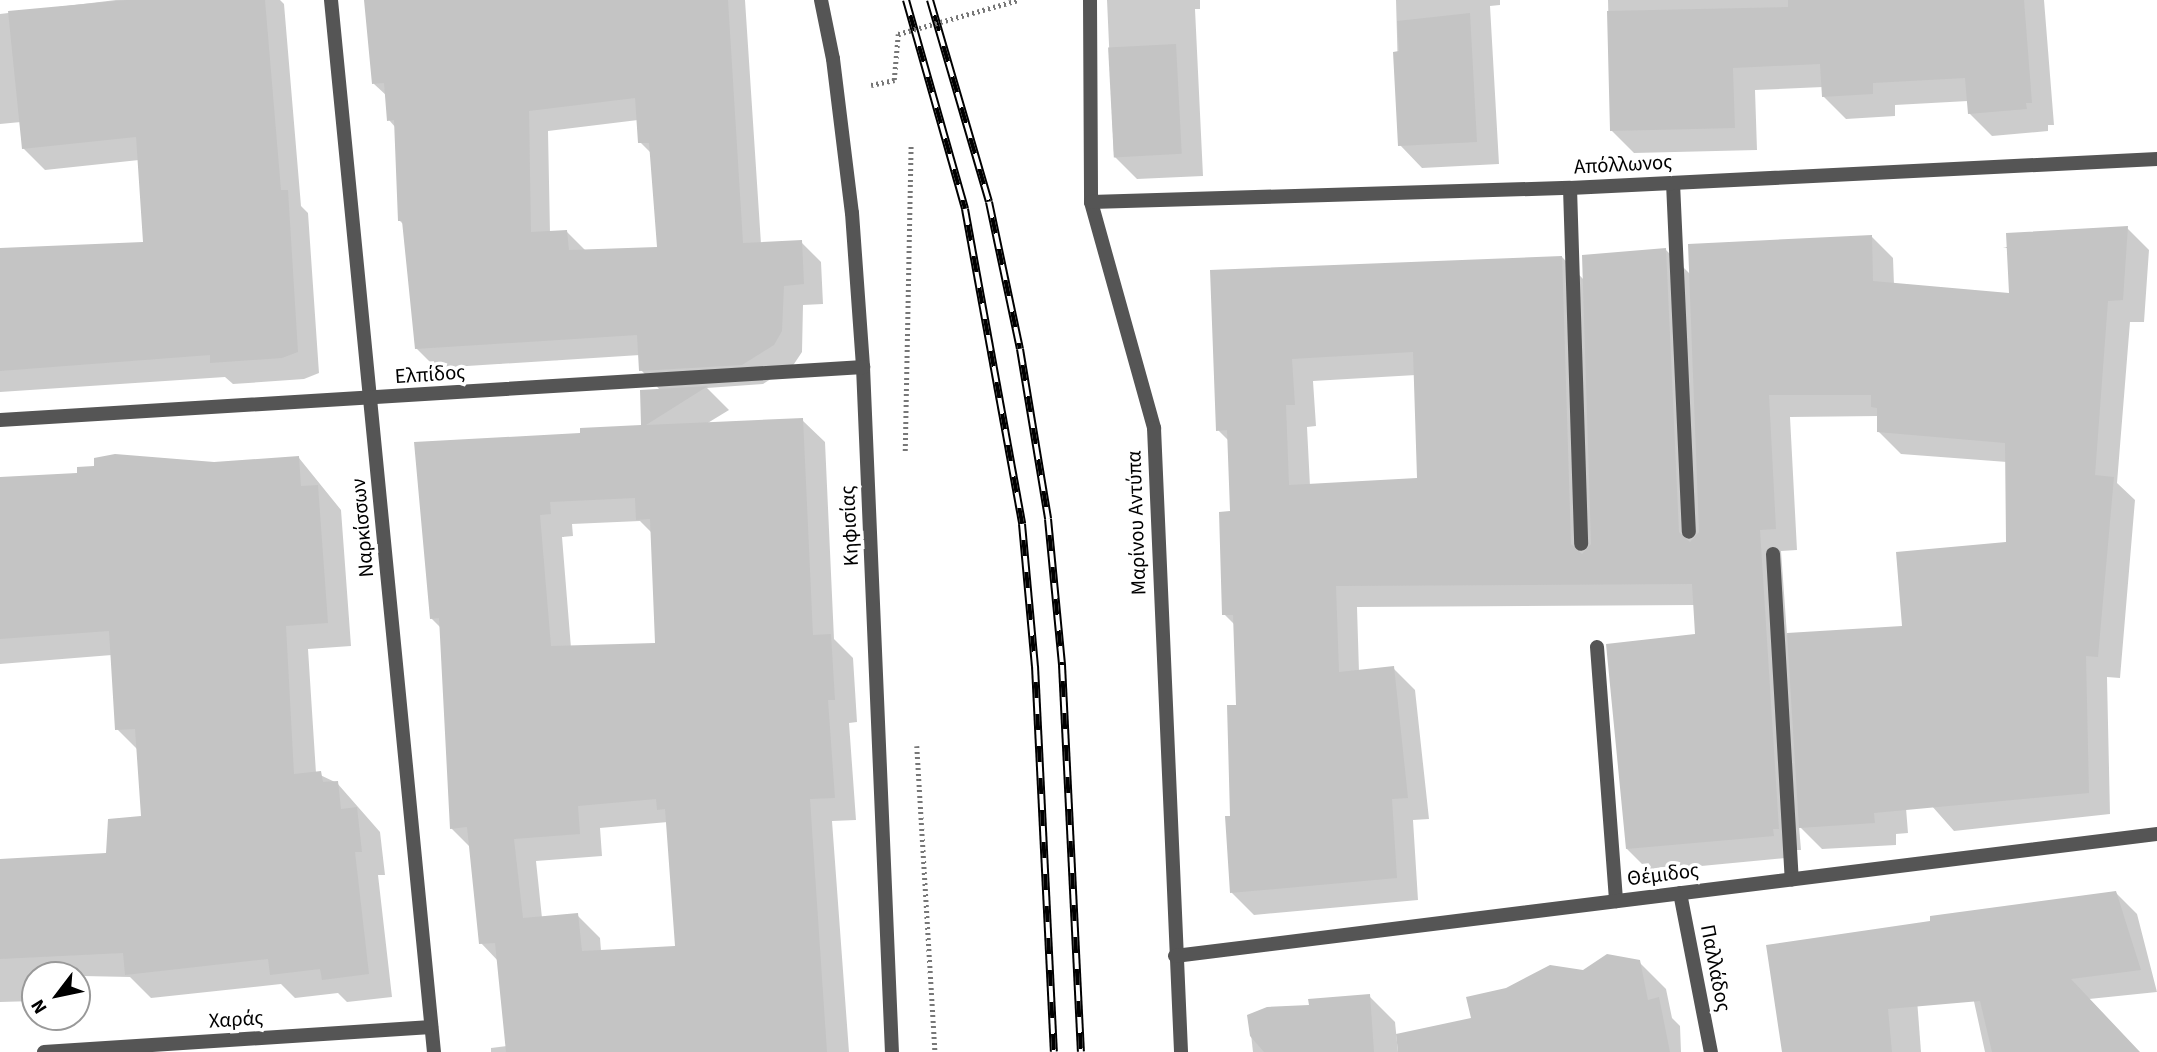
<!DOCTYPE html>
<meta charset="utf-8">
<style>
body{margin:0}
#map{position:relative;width:2157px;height:1052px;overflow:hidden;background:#fff;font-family:"Source Sans 3",sans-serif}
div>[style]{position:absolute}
.shadow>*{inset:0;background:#0003}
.building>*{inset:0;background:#c4c4c4;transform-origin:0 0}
.path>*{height:4.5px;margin-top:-2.25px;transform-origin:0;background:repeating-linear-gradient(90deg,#777 0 2px,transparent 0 5.5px)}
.lane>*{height:14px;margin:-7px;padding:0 7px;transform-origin:7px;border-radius:7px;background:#555}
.street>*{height:14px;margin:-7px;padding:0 7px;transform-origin:7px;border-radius:7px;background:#555}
.rail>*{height:8px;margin-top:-4px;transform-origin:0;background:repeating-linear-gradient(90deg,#fff 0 16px,#000 0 32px);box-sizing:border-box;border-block:2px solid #000}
.path-bridge>*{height:4.5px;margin-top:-2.25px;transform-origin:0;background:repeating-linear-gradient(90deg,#777 0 2px,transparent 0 5.5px)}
span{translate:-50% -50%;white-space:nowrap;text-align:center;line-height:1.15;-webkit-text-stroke:7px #fff;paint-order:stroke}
.street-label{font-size:21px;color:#000}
.north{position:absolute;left:21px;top:961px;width:70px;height:70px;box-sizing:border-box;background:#fff;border:2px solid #999;border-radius:50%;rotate:238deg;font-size:19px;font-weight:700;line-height:28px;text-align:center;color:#000}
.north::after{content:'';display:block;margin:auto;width:24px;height:32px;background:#000;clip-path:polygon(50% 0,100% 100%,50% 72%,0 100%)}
</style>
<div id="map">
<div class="shadow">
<div style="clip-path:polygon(116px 0,280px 0,284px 4px,301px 206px,308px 213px,319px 373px,304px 379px,233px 384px,225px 377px,0 392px,0 250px,145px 244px,139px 160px,45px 170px,23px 148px,21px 122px,0 124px,0 14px)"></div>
<div style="clip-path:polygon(evenodd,366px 0,745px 0,761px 244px,801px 242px,821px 262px,823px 304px,803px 305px,802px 352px,794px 364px,763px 384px,707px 388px,729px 410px,706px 424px,802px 420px,825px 442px,834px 639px,853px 658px,857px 722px,849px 723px,856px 820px,832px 821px,849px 1052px,491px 1052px,491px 1048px,507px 1046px,499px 962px,481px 943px,471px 848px,451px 828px,441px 628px,431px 618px,582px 435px,643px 427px,661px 391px,641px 370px,640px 355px,436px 368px,416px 348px,404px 225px,400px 221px,396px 128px,389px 120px,387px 96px,374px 84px,366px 0,638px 120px,640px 142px,652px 154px,658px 248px,586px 251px,567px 232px,550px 233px,548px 131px,638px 120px,366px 0,640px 521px,652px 533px,657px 645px,571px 648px,562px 537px,573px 536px,572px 524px,640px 521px,366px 0,668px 822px,677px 947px,601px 951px,600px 938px,577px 915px,542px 918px,536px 861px,602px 856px,600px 828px,668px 822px)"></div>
<div style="clip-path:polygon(1107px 0,1200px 0,1200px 9px,1195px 9px,1203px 176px,1137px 179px,1114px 156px)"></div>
<div style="clip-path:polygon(1396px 0,1500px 0,1500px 5px,1490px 6px,1499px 164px,1422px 168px,1400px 145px)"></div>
<div style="clip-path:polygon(1608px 0,2044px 0,2054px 125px,2048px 125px,2048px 131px,1992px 136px,1969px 113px,1968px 101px,1895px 105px,1895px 116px,1846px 119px,1823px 96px,1823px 87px,1755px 90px,1757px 150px,1634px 153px,1611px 130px)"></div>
<div style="clip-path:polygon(evenodd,2127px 228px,2149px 250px,2144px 322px,2130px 322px,2117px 483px,2135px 500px,2120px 678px,2107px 677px,2110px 814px,1954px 831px,1931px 805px,1906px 808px,1908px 833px,1896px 834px,1896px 845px,1822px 849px,1799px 826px,1801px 850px,1794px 850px,1795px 857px,1649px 871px,1627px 849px,1697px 636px,1695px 605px,1357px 607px,1359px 672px,1393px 668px,1415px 690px,1429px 819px,1413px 820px,1418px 900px,1254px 915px,1232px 893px,1237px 706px,1235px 625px,1224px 614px,1232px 513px,1229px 441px,1218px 430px,1212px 271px,1562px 257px,1584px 280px,1666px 250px,1691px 275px,1871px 236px,1893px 258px,1894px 285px,2010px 295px,2127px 228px,1416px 375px,1419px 479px,1310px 486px,1307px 427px,1316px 426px,1313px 381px,1416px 375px,2127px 228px,1879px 416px,1879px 432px,1901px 454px,2007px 462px,2007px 543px,1904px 628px,1787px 635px,1781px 551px,1797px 550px,1790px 417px,1879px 416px)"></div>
<div style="clip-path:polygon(299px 458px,341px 510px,351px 646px,308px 649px,316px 773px,337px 783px,380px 832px,385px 875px,378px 875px,392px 997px,347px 1002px,338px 993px,295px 998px,281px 984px,151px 998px,130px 977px,35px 975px,35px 1001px,0 1002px,0 860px,108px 855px,143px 817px,139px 751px,117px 729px,112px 655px,0 664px,0 479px)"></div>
<div style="clip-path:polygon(2116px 893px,2137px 914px,2157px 992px,2089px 999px,2139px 1052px,1985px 1052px,1955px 914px)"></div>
<div style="clip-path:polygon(1913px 946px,1921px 1052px,1784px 1052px)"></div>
<div style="clip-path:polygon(1639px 962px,1666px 989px,1672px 1018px,1680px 1026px,1681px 1052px,1472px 1052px,1584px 972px)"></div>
<div style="clip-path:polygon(1369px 996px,1395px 1022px,1398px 1052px,1253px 1052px,1249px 1016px)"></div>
</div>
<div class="building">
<div style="clip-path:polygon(127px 0,265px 0,281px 190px,288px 190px,298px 352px,282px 358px,210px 363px,210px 355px,0 371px,0 248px,143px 242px,136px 137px,22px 149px,8px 11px)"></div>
<div style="clip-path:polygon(evenodd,364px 0,728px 0,743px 243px,802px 240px,804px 284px,784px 286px,782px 331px,774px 345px,742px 365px,639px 371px,637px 335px,415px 349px,402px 221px,398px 221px,394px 120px,387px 121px,384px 83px,372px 84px,364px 0,635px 98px,638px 143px,649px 143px,657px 247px,569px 250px,567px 230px,531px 232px,529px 111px,635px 98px)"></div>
<div style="clip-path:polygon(1788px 0,2024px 0,2032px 103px,2026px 103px,2027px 109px,1968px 114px,1965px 78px,1873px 83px,1873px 94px,1822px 97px,1820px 64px,1733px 68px,1735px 128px,1610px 131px,1607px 11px,1788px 7px)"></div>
<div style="clip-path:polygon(1470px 13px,1477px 142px,1398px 146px,1393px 52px,1399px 51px,1397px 21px)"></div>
<div style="left:1176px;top:44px;width:110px;height:68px;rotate:87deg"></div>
<div style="clip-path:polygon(evenodd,2128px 226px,2123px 300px,2108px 301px,2095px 475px,2114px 477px,2098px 657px,2086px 656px,2089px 793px,1874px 813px,1875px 823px,1799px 828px,1787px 633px,1902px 626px,1896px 552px,2006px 542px,2005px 443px,1877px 432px,1877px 408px,1871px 407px,1871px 395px,1769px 395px,1776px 529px,1760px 530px,1779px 829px,1773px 829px,1774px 836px,1626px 849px,1606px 644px,1695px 634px,1692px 584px,1336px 586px,1339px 672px,1394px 666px,1408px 798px,1392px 799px,1397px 878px,1230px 893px,1225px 816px,1230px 816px,1227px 705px,1236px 705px,1233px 615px,1222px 615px,1219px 512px,1230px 511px,1227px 430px,1216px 431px,1210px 270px,1562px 256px,1571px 544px,1582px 554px,1591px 544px,1582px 255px,1666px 248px,1679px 532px,1690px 542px,1699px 532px,1688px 244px,1872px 235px,1873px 281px,2009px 293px,2006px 233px,2128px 226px,1413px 352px,1417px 478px,1289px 485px,1286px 405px,1295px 405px,1292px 359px,1413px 352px)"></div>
<div style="clip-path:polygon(evenodd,708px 386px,646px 425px,803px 418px,813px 635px,831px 634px,835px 700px,828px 700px,835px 798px,810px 799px,827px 1052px,506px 1052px,495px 943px,479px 944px,467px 827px,450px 829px,439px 618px,430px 619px,414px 442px,580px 433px,580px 428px,641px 425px,640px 390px,708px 386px,635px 498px,636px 520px,650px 519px,655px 643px,551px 646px,540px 515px,551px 514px,550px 502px,635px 498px,708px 386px,656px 799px,657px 810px,665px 809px,675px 946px,582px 951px,578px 913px,523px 918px,514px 839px,580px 834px,578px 806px,656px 799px)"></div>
<div style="clip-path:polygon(115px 454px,214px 462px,299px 456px,301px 486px,318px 485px,328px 623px,286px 626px,294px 774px,321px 771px,323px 782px,338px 781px,341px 809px,357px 807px,362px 852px,355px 852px,369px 974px,322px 980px,320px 969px,270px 975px,268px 959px,125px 975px,123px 953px,0 959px,0 859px,106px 853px,108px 819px,141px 816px,135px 729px,115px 730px,109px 631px,0 639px,0 477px,77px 473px,77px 467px,94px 466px,94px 458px)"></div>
<div style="clip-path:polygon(2116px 891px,2141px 970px,2071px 979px,2140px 1052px,1992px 1052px,1980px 1001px,1888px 1009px,1892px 1052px,1782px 1052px,1766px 945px,1930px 921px,1930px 916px)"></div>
<div style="clip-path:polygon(1607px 954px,1640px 960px,1648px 1000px,1659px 997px,1670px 1052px,1398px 1052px,1396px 1034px,1471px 1018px,1466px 997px,1506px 988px,1550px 965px,1583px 970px)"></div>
<div style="clip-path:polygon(1370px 994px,1374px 1052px,1264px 1052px,1250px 1036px,1247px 1015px,1267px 1007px,1309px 1005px,1308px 999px)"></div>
</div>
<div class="path">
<div style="left:871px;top:85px;width:24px;rotate:-12deg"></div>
<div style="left:894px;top:80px;width:46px;rotate:-85deg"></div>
<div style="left:905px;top:451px;width:307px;rotate:-88.9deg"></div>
<div style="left:917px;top:746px;width:307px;rotate:86.6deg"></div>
</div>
<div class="lane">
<div style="left:1673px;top:183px;width:349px;rotate:87.4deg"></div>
<div style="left:1570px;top:188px;width:356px;rotate:88.2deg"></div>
<div style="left:1597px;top:647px;width:255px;rotate:85.7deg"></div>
</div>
<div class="street">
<div style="left:331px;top:0;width:1057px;rotate:84.41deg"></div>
<div style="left:821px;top:0;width:60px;rotate:78.5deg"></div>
<div style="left:833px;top:59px;width:155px;rotate:83deg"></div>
<div style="left:852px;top:213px;width:154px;rotate:85.9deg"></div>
<div style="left:863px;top:367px;width:686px;rotate:87.58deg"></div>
<div style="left:1090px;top:0;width:202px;rotate:89.7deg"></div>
<div style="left:1091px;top:202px;width:235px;rotate:74.4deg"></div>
<div style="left:1154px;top:428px;width:625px;rotate:87.52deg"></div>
<div style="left:1091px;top:202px;width:479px;rotate:-1.7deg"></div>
<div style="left:1570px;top:188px;width:588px;rotate:-2.83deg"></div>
<div style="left:0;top:420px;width:865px;rotate:-3.51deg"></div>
<div style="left:1773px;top:554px;width:326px;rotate:86.7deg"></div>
<div style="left:1680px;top:893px;width:162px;rotate:79deg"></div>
<div style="left:1175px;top:956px;width:990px;rotate:-7.08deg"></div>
<div style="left:44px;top:1052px;width:388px;rotate:-3.7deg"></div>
</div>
<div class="rail">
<div style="left:906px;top:0;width:217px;rotate:74.2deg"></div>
<div style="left:965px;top:209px;width:320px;rotate:79.7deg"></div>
<div style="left:1022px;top:524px;width:143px;rotate:84.8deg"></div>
<div style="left:1035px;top:666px;width:386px;rotate:87.2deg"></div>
<div style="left:930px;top:0;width:210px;rotate:73.7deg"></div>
<div style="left:989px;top:202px;width:150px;rotate:78.1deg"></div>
<div style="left:1020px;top:349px;width:172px;rotate:80.6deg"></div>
<div style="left:1048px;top:519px;width:147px;rotate:84.5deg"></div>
<div style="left:1062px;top:665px;width:387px;rotate:87.2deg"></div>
</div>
<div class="path-bridge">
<div style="left:898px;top:34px;width:125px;rotate:-15.8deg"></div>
</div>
<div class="street-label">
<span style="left:1623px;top:164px;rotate:-3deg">Απόλλωνος</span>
<span style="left:430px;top:374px;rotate:-4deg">Ελπίδος</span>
<span style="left:1136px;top:523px;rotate:-92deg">Μαρίνου Αντύπα</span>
<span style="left:849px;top:526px;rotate:-93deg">Κηφισίας</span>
<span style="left:362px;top:528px;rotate:-95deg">Ναρκίσσων</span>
<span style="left:1663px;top:874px;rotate:-7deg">Θέμιδος</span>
<span style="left:1716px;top:968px;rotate:79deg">Παλλάδος</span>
<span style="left:236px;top:1019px;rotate:-4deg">Χαράς</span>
</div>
<div class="north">N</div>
</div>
